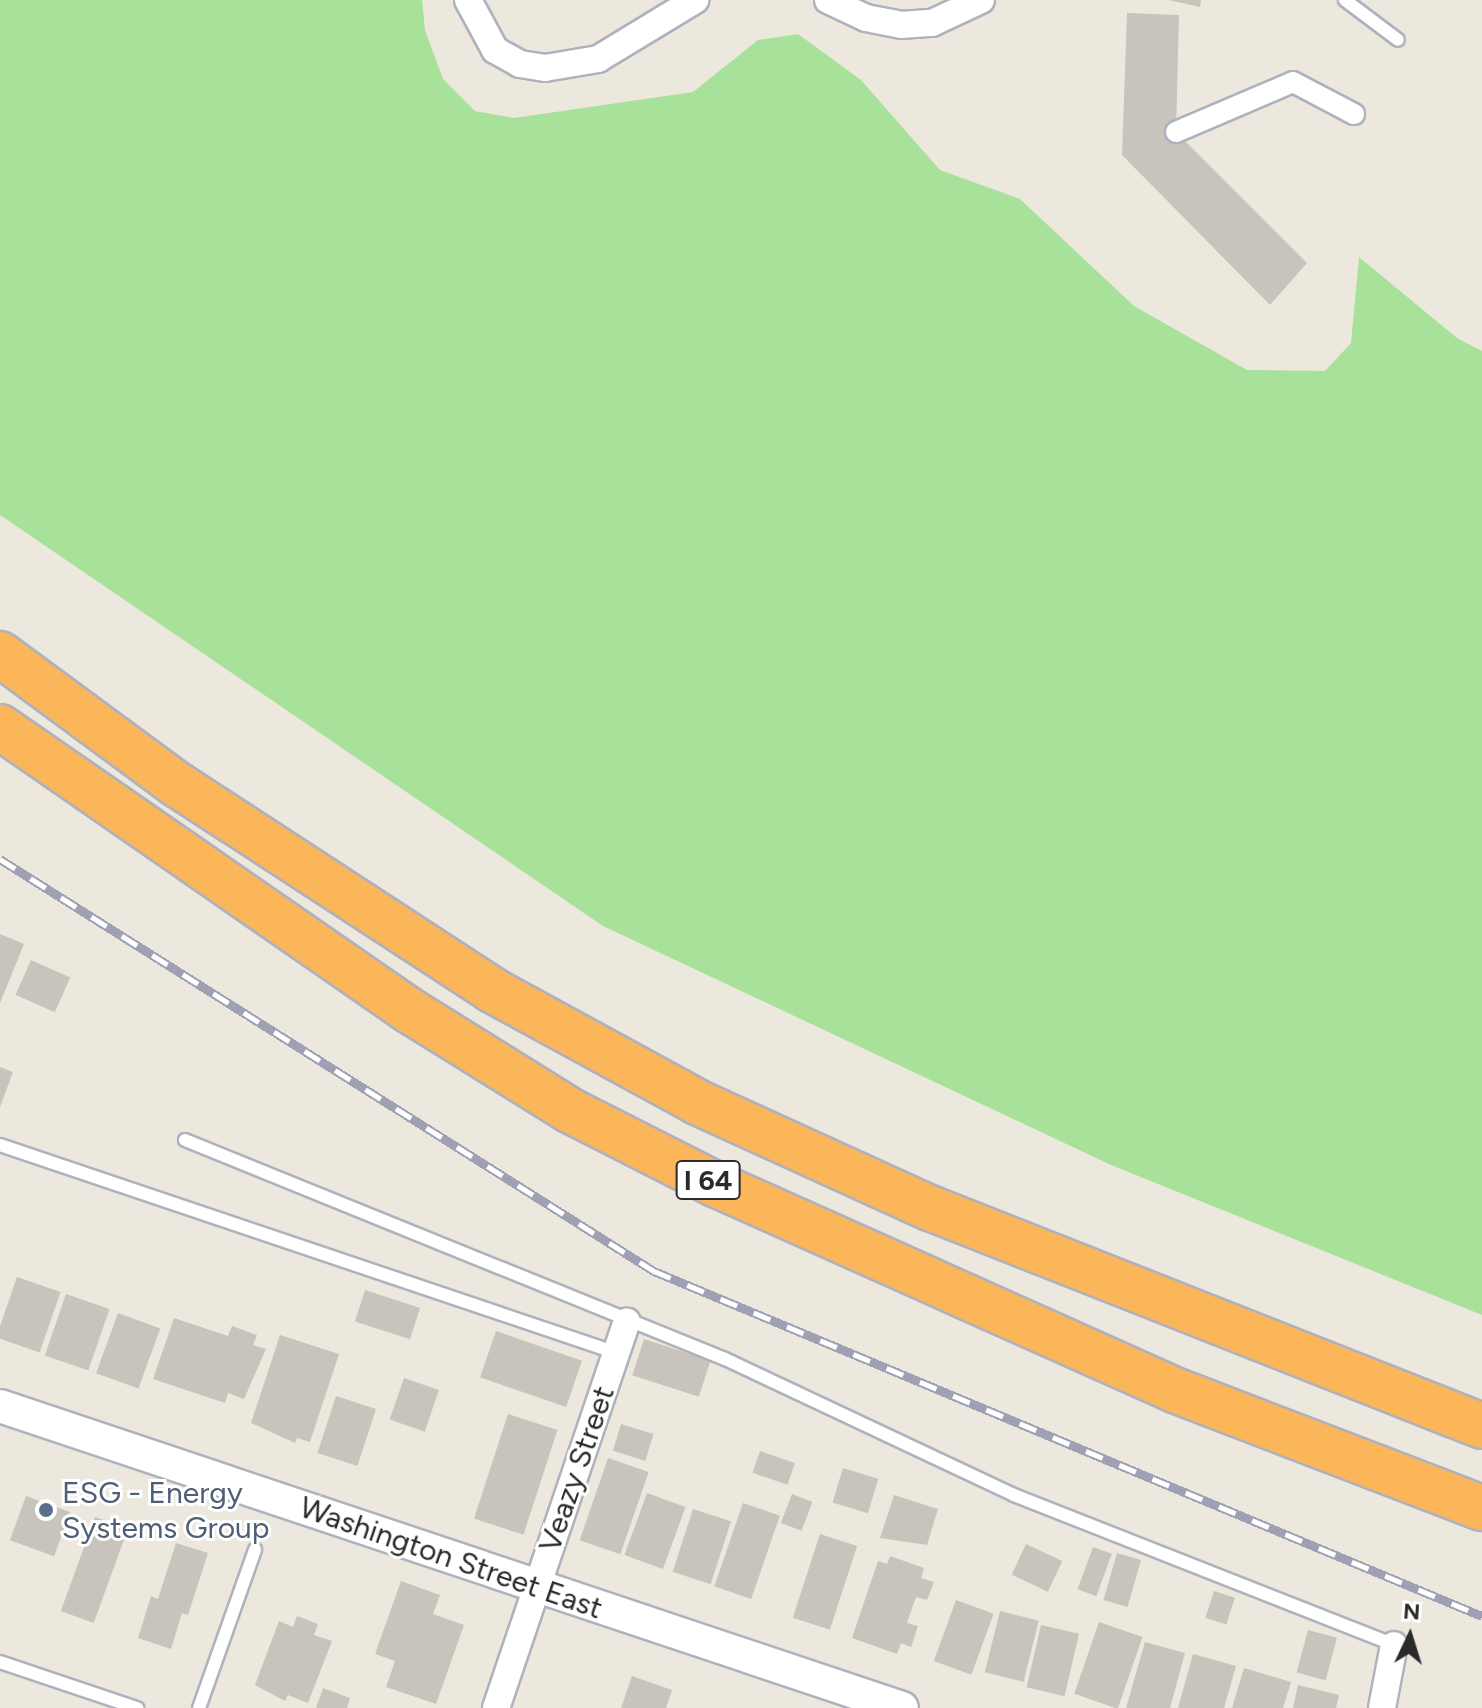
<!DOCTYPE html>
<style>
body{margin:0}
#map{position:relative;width:1482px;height:1708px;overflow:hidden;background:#ece8dd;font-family:Figtree,sans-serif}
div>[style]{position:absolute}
.green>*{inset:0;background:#a8e29a}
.building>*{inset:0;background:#c8c4bc;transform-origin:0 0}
.roads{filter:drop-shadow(2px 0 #b0b1be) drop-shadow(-2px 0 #b0b1be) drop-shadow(0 2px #b0b1be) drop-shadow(0 -2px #b0b1be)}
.service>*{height:12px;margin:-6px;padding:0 6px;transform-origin:6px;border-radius:6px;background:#fff}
.pedestrian>*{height:20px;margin:-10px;padding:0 10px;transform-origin:10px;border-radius:10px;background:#fff}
.minor>*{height:26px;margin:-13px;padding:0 13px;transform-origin:13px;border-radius:13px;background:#fff}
.tertiary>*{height:32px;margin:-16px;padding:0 16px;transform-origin:16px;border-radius:16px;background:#fff}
.motorway>*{height:44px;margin:-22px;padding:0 22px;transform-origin:22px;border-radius:22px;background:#fbb659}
.rail>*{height:9px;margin-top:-4.5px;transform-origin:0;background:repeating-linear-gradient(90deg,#fff 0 18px,#9fa0b4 0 36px);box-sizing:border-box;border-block:2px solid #9fa0b4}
.dots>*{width:22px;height:22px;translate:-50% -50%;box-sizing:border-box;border:4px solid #fff;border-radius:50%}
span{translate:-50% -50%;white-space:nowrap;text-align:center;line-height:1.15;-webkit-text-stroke:6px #fff;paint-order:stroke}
.shield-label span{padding:2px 6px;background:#fff;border:2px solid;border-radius:6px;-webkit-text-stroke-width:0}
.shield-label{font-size:28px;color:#2a2a2a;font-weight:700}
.street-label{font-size:30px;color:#2a2a2a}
.service-label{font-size:30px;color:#4e5e75}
.left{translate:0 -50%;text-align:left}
.north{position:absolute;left:1370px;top:1596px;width:80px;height:80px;-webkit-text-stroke:6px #fff;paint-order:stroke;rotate:4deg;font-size:22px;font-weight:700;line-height:32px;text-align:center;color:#2a2a2a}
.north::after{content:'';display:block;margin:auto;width:28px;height:36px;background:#2a2a2a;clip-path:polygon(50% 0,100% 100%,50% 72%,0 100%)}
</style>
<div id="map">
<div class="green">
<div style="clip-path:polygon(0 0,422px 0,425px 30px,443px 79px,475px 111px,514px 118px,693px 92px,758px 40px,798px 34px,861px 80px,940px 170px,1020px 199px,1134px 306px,1247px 370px,1325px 371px,1351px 343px,1359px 257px,1457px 338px,1482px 351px,1482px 1315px,1111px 1165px,603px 926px,0 515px)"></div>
</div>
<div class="building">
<div style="clip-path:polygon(1169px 0,1201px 0,1200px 7px)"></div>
<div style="clip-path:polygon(1127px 13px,1179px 15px,1176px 132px,1307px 263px,1270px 305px,1122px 155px)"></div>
<div style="clip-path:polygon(0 934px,24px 944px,0 1003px)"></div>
<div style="left:31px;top:960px;width:43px;height:38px;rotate:24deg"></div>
<div style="clip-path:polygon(0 1067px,13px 1072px,0 1107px)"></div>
<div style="left:17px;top:1277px;width:46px;height:64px;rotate:19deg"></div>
<div style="left:365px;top:1290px;width:58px;height:33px;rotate:18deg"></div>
<div style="left:66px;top:1294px;width:46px;height:65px;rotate:19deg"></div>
<div style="left:118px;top:1313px;width:45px;height:64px;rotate:20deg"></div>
<div style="clip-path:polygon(174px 1318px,228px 1336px,232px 1326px,257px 1335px,253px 1345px,266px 1349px,244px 1399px,228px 1393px,225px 1403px,153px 1379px)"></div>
<div style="left:496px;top:1331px;width:91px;height:49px;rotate:19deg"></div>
<div style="clip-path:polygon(280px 1335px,339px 1354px,310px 1442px,297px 1438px,295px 1443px,251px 1423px)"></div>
<div style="left:644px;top:1339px;width:70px;height:38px;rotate:18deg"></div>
<div style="left:404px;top:1378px;width:37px;height:44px;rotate:19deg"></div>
<div style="left:336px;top:1396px;width:42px;height:60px;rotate:18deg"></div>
<div style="left:508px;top:1414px;width:52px;height:110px;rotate:18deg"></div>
<div style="left:621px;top:1424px;width:34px;height:28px;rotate:17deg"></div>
<div style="left:760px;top:1451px;width:37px;height:23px;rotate:19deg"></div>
<div style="left:608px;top:1458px;width:43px;height:87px;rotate:19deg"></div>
<div style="left:843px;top:1468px;width:37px;height:36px;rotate:17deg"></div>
<div style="left:647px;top:1493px;width:41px;height:66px;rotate:20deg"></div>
<div style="left:792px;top:1494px;width:22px;height:31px;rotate:21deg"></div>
<div style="clip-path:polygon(894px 1495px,938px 1509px,927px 1545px,880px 1538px)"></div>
<div style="left:26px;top:1496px;width:47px;height:47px;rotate:20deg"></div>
<div style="left:743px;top:1503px;width:39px;height:88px;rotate:19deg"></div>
<div style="left:693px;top:1509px;width:40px;height:66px;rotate:18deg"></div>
<div style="left:95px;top:1517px;width:35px;height:100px;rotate:20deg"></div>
<div style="left:820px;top:1534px;width:39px;height:88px;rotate:18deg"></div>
<div style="clip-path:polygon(176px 1543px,208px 1553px,188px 1615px,182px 1613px,171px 1649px,138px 1638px,151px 1596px,158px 1599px)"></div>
<div style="left:1026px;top:1544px;width:40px;height:34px;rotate:25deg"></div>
<div style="left:1093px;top:1547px;width:20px;height:45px;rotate:20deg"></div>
<div style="left:1117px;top:1553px;width:25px;height:49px;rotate:16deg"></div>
<div style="clip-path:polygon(890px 1556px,924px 1568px,921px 1578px,934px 1582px,927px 1600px,916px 1597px,907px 1623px,918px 1626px,911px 1647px,901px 1643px,897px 1654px,852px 1638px,878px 1561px,887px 1564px)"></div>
<div style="clip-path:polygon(401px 1581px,440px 1595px,433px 1614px,464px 1625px,436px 1704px,386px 1687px,395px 1661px,375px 1654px)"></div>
<div style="left:1214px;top:1591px;width:22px;height:28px;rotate:18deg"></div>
<div style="left:956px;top:1600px;width:40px;height:65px;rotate:20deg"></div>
<div style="left:1000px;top:1611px;width:40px;height:63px;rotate:14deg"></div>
<div style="clip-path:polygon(297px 1616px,318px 1624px,314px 1635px,332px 1641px,308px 1703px,288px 1695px,285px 1701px,255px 1685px,279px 1621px,293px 1627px)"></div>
<div style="left:1099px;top:1622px;width:46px;height:76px;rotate:19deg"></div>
<div style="left:1041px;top:1625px;width:39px;height:64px;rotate:13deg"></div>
<div style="left:1308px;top:1630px;width:30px;height:44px;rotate:15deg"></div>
<div style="clip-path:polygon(1145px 1642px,1185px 1653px,1170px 1708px,1126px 1708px)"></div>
<div style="clip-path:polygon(1193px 1654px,1236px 1666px,1224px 1708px,1178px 1708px)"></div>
<div style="clip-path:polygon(1244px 1668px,1291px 1682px,1283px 1708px,1232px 1708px)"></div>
<div style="clip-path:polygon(632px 1676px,672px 1690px,666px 1708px,621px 1708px)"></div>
<div style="clip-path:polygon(1298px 1685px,1339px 1695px,1336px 1708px,1293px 1708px)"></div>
<div style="clip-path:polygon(323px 1688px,350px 1698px,347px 1708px,316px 1708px)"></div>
</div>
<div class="roads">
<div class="service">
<div style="left:1345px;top:0;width:66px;rotate:37deg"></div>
<div style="left:185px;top:1140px;width:583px;rotate:22.08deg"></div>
<div style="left:725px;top:1359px;width:319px;rotate:25.2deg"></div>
<div style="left:1014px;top:1495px;width:409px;rotate:21.5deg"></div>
<div style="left:0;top:1145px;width:651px;rotate:18.63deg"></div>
<div style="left:0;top:1662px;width:145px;rotate:18.6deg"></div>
<div style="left:199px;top:1708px;width:168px;rotate:-70.5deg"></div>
</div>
<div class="pedestrian">
<div style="left:1176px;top:132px;width:127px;rotate:-23.1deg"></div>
<div style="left:1293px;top:82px;width:69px;rotate:27.7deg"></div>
</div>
<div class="minor">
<div style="left:468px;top:0;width:57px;rotate:61.6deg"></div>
<div style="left:495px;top:50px;width:29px;rotate:29deg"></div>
<div style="left:520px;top:64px;width:25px;rotate:9deg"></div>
<div style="left:545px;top:68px;width:54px;rotate:-9.6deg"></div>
<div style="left:598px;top:59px;width:114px;rotate:-31.3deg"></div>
<div style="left:828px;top:0;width:42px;rotate:25.3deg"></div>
<div style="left:866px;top:18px;width:36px;rotate:11deg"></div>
<div style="left:901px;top:25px;width:31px;rotate:-4deg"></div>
<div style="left:932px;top:23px;width:54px;rotate:-25.1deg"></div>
<div style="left:496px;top:1708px;width:408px;rotate:-71.3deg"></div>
<div style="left:1382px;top:1708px;width:64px;rotate:-79.2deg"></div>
</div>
<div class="tertiary">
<div style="left:0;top:1406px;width:951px;rotate:18.51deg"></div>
</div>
<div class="motorway">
<div style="left:0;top:654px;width:221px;rotate:36.4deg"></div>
<div style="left:178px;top:785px;width:375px;rotate:33.1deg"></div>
<div style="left:492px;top:990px;width:234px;rotate:28.6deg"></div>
<div style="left:697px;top:1102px;width:256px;rotate:24.5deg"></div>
<div style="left:930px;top:1208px;width:593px;rotate:21.55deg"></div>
<div style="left:0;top:727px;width:495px;rotate:34.7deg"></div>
<div style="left:407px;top:1009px;width:191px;rotate:31.9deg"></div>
<div style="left:569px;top:1110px;width:166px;rotate:26.9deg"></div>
<div style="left:717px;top:1185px;width:504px;rotate:24.12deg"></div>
<div style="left:1177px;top:1391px;width:327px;rotate:21deg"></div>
</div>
</div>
<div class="rail">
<div style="left:0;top:859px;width:773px;rotate:32.21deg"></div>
<div style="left:654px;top:1271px;width:897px;rotate:22.62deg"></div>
</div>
<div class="dots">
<div style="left:46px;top:1510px;background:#5c6f8a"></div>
</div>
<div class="shield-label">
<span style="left:708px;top:1180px">I 64</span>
</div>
<div class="street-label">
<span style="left:577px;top:1469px;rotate:-71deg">Veazy Street</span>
<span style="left:451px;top:1558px;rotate:19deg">Washington Street East</span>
</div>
<div class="service-label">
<span class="left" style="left:62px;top:1510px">ESG - Energy<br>Systems Group</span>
</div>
<div class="north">N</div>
</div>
